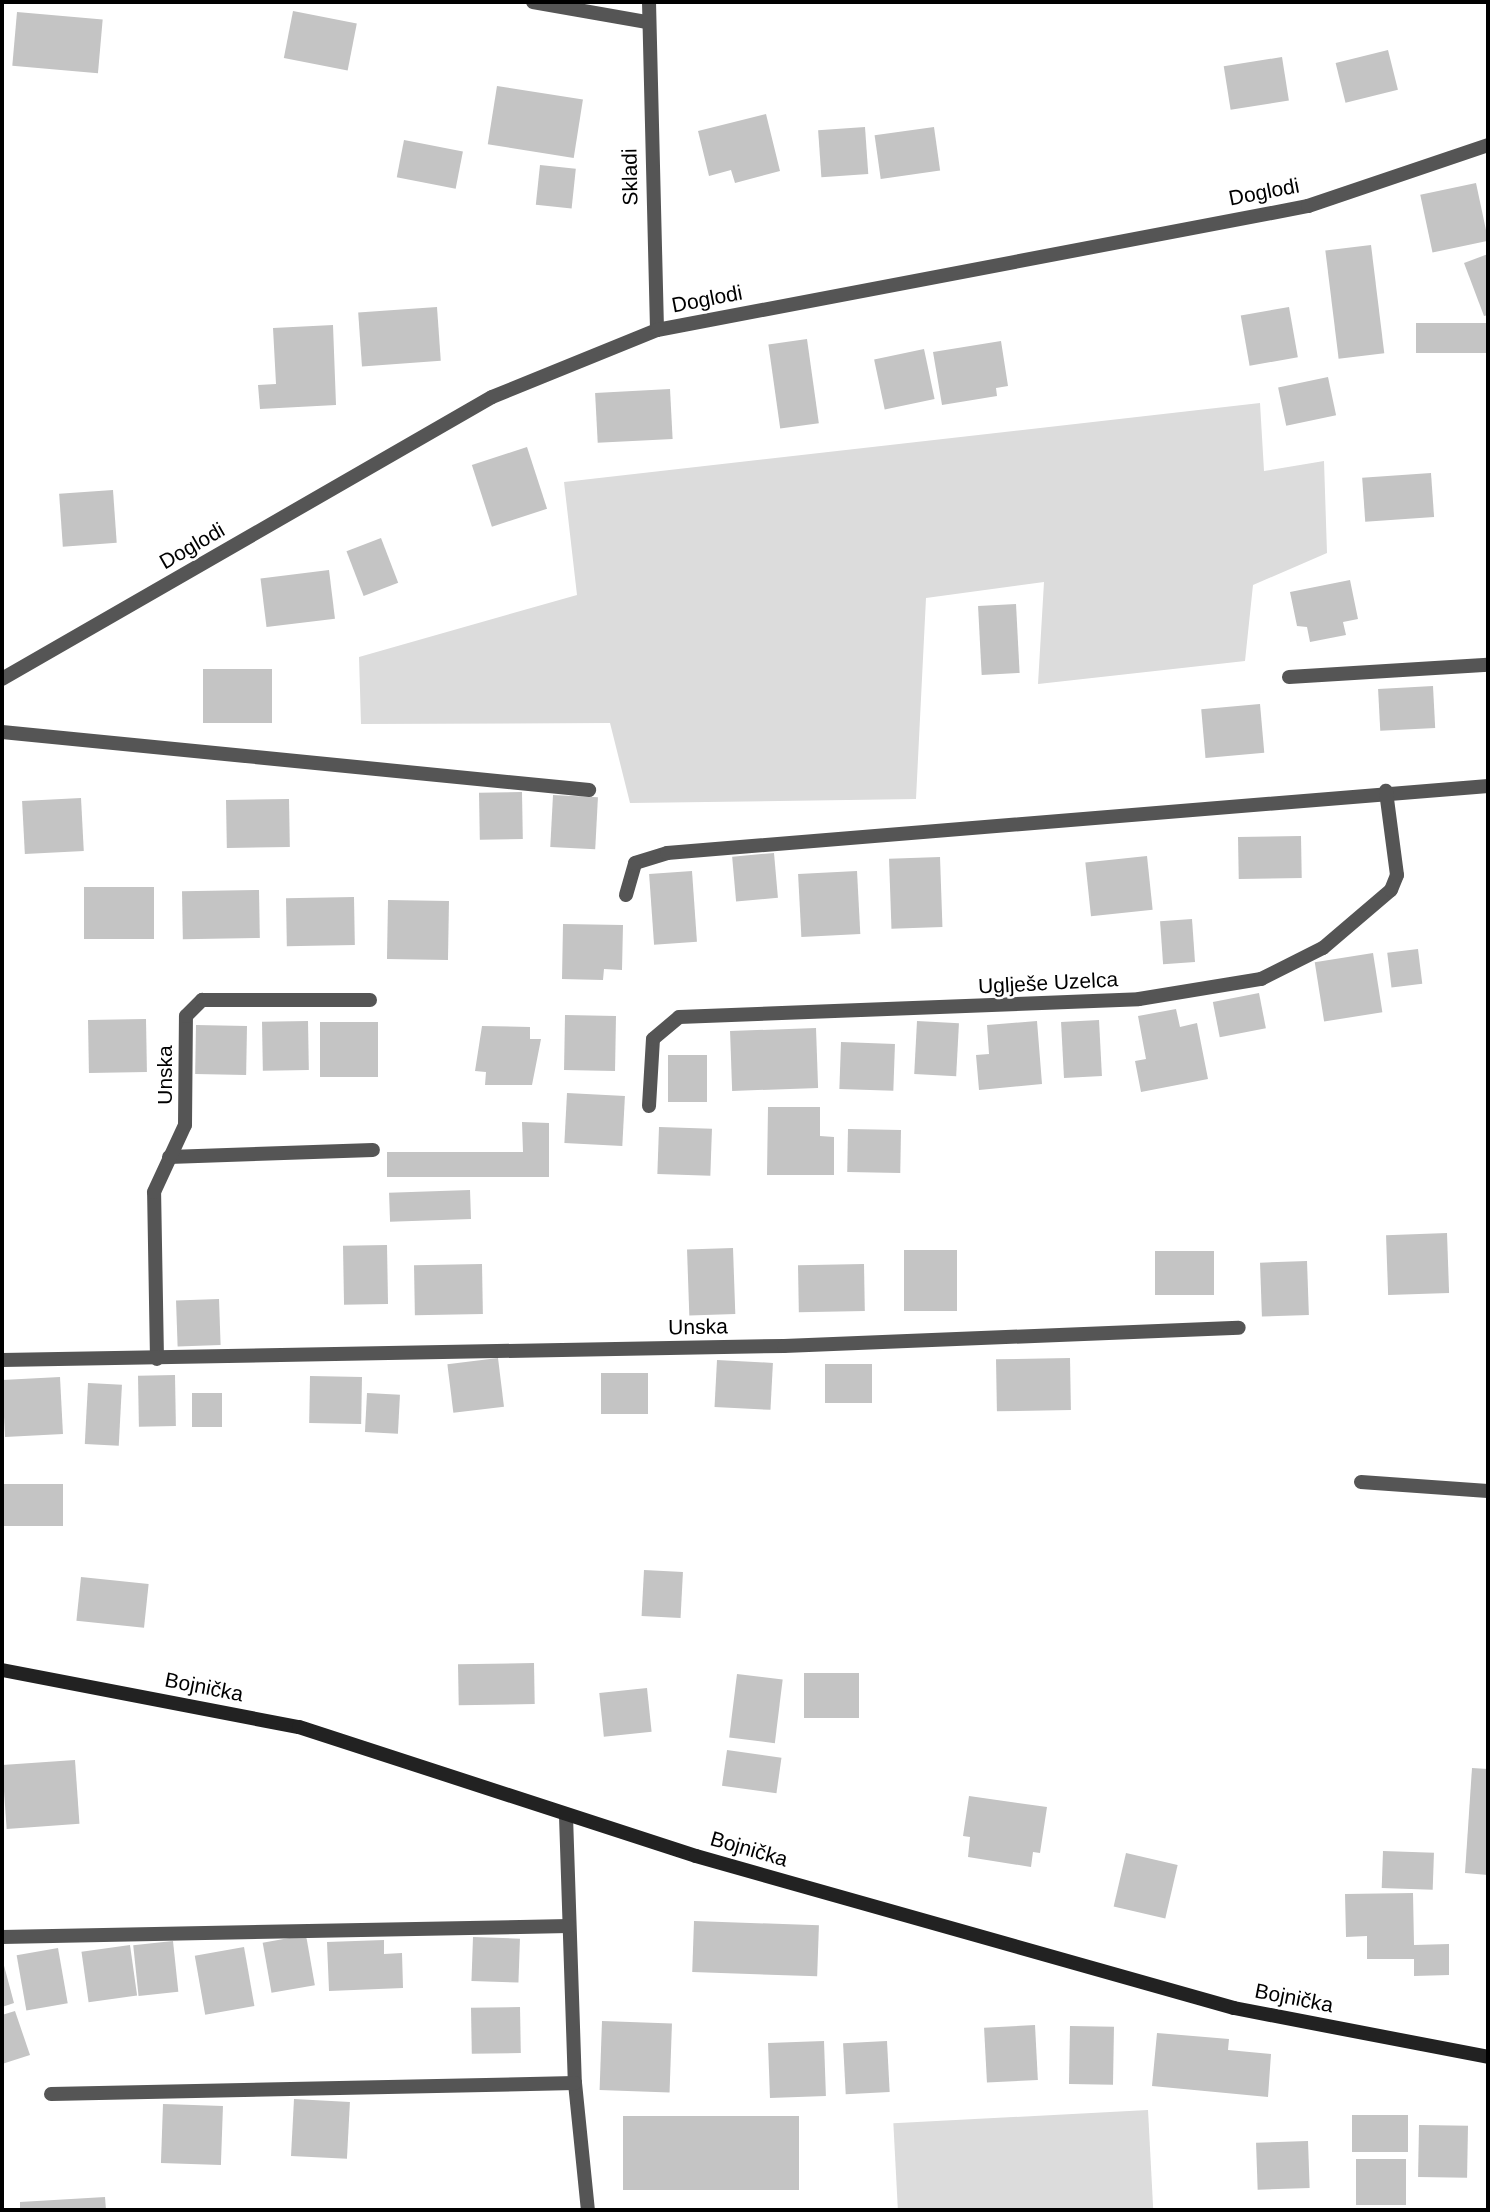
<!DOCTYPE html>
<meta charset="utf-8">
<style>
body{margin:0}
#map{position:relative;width:1490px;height:2212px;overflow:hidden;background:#fff;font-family:Arial,sans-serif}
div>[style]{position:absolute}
.green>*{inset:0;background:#dcdcdc;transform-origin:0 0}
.building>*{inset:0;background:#c4c4c4;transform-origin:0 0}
.street>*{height:14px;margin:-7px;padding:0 7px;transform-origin:7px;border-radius:7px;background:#555}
.secondary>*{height:14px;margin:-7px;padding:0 7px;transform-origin:7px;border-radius:7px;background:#222}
span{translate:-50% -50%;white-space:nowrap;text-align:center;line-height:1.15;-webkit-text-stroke:5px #fff;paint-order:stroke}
.street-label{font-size:21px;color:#000}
.frame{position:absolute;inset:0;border:4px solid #000;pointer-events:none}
</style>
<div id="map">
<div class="green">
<div style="clip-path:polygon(1260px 403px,1264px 471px,1324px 461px,1327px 553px,1253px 585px,1245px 661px,1038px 684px,1044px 582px,926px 598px,916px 799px,630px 803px,610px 723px,361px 724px,359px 657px,577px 595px,564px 482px)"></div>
<div style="left:1148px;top:2110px;width:100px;height:255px;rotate:87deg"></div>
</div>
<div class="building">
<div style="left:293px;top:11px;width:65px;height:48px;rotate:11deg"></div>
<div style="left:17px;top:12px;width:86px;height:54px;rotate:5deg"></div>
<div style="left:1388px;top:50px;width:41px;height:54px;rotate:76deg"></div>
<div style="left:1282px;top:57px;width:44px;height:59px;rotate:81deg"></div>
<div style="left:497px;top:86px;width:87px;height:59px;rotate:9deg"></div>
<div style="clip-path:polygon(766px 114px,780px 171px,735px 183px,731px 170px,709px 176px,698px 131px)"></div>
<div style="left:865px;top:127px;width:47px;height:47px;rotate:86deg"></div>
<div style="left:934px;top:127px;width:44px;height:60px;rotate:82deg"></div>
<div style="left:404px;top:140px;width:60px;height:38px;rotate:11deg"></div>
<div style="left:540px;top:165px;width:36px;height:40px;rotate:6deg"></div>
<div style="left:1476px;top:183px;width:59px;height:57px;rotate:78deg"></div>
<div style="left:1371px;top:245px;width:109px;height:46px;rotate:83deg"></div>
<div style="clip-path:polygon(1488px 254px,1488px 315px,1484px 316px,1464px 263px)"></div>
<div style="left:437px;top:307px;width:54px;height:79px;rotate:86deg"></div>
<div style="left:1289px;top:307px;width:51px;height:49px;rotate:80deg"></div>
<div style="left:1488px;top:323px;width:30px;height:72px;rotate:90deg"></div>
<div style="clip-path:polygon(333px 325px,336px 405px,260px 409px,258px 385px,276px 384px,273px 328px)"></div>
<div style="left:807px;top:339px;width:85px;height:39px;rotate:82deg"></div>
<div style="clip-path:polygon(1001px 341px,1008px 386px,996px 388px,997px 396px,942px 405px,933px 352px)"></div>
<div style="left:924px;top:349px;width:51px;height:51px;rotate:78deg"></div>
<div style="left:1328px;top:377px;width:39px;height:51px;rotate:78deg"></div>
<div style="left:670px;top:389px;width:50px;height:75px;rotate:87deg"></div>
<div style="left:527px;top:447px;width:65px;height:58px;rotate:72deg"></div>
<div style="left:1431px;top:473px;width:44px;height:69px;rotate:86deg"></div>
<div style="left:113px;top:490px;width:53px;height:54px;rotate:86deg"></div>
<div style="left:381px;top:538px;width:48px;height:37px;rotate:69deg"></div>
<div style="left:329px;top:570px;width:49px;height:69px;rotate:83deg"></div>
<div style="clip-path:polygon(1350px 580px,1358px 619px,1343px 622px,1346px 635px,1310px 642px,1307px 627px,1297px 626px,1290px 592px)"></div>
<div style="left:1016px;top:604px;width:69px;height:38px;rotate:87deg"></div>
<div style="left:203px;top:669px;width:69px;height:54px"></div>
<div style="left:1433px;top:686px;width:42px;height:55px;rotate:87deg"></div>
<div style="left:1260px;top:704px;width:49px;height:59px;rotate:85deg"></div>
<div style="left:522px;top:792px;width:47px;height:43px;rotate:89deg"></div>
<div style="left:553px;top:795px;width:45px;height:52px;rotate:3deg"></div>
<div style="left:81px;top:798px;width:53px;height:59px;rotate:87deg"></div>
<div style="left:289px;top:799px;width:48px;height:63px;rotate:89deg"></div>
<div style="left:1301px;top:836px;width:42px;height:63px;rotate:89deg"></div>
<div style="left:774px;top:853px;width:45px;height:42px;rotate:85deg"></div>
<div style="left:1147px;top:856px;width:54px;height:62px;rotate:84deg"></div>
<div style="left:940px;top:857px;width:70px;height:51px;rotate:88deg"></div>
<div style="left:692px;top:871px;width:71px;height:43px;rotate:86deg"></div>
<div style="left:857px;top:871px;width:63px;height:59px;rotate:87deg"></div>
<div style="left:84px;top:887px;width:70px;height:52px"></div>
<div style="left:259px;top:890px;width:48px;height:77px;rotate:89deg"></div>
<div style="left:354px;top:897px;width:48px;height:68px;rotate:89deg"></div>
<div style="left:388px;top:900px;width:61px;height:59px;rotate:1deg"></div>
<div style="left:1192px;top:919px;width:43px;height:32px;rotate:86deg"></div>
<div style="clip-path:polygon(563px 924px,623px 925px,622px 970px,604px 969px,603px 980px,562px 979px)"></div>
<div style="left:1418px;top:949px;width:35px;height:31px;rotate:83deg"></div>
<div style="left:1373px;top:953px;width:60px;height:59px;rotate:81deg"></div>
<div style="left:1259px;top:993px;width:36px;height:47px;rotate:79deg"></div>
<div style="clip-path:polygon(1176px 1009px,1180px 1027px,1197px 1023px,1208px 1079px,1141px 1092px,1135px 1061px,1146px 1059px,1138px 1016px)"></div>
<div style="left:565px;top:1015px;width:51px;height:55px;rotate:1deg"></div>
<div style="left:146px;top:1019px;width:53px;height:58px;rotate:89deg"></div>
<div style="left:1099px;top:1020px;width:56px;height:38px;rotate:87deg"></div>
<div style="left:308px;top:1021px;width:49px;height:46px;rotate:89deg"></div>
<div style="left:917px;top:1021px;width:42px;height:53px;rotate:3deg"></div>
<div style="clip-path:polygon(1037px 1021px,1042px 1084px,979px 1090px,976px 1055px,989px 1054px,987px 1025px)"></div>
<div style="left:320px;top:1022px;width:58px;height:55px"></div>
<div style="left:196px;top:1025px;width:51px;height:49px;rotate:1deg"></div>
<div style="clip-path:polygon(482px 1026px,530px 1027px,530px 1039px,541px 1039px,532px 1085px,485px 1085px,486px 1072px,475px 1071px)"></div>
<div style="left:816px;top:1028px;width:60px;height:86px;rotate:88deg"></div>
<div style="left:841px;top:1042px;width:54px;height:47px;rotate:2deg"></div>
<div style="left:668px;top:1055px;width:39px;height:47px"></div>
<div style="left:567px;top:1093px;width:58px;height:50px;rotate:3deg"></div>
<div style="clip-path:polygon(768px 1107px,820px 1107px,820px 1136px,834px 1137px,834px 1175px,767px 1175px)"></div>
<div style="clip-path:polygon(522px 1122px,549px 1123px,549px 1177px,387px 1177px,387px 1152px,523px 1152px)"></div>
<div style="left:659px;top:1127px;width:53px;height:47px;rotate:2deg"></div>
<div style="left:848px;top:1129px;width:53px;height:43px;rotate:1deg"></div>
<div style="left:470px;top:1190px;width:29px;height:81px;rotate:88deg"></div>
<div style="left:1447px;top:1233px;width:60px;height:61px;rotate:88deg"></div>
<div style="left:387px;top:1245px;width:59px;height:44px;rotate:89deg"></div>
<div style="left:733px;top:1248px;width:66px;height:46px;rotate:88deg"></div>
<div style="left:904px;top:1250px;width:53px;height:61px"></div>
<div style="left:1214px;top:1251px;width:44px;height:59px;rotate:90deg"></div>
<div style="left:1307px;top:1261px;width:54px;height:47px;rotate:88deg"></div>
<div style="left:482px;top:1264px;width:50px;height:68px;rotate:89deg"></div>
<div style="left:864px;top:1264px;width:47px;height:66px;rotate:89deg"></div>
<div style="left:219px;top:1299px;width:46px;height:43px;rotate:88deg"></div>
<div style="left:498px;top:1358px;width:49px;height:51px;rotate:83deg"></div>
<div style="left:1070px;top:1358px;width:52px;height:74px;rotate:89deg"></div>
<div style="left:717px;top:1360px;width:56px;height:47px;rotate:3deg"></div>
<div style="left:825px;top:1364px;width:47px;height:39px"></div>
<div style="left:601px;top:1373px;width:47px;height:41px"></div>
<div style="left:175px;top:1375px;width:51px;height:37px;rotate:89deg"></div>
<div style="left:310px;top:1376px;width:52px;height:47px;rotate:1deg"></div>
<div style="left:60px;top:1377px;width:57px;height:58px;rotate:87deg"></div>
<div style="left:88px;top:1383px;width:34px;height:61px;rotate:3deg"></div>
<div style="left:192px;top:1393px;width:30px;height:34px"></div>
<div style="left:367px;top:1393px;width:33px;height:39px;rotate:3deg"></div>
<div style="left:63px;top:1484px;width:42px;height:61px;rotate:90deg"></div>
<div style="left:644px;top:1570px;width:39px;height:46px;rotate:3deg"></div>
<div style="left:81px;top:1577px;width:68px;height:44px;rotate:6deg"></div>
<div style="left:534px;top:1663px;width:41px;height:76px;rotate:89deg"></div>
<div style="left:859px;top:1673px;width:45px;height:55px;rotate:90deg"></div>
<div style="left:737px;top:1674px;width:46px;height:64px;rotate:7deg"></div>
<div style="left:647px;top:1688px;width:44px;height:48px;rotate:84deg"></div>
<div style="left:727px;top:1750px;width:55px;height:36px;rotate:8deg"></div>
<div style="left:75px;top:1760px;width:64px;height:73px;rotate:86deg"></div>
<div style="clip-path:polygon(1472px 1768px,1488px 1769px,1488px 1875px,1465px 1873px)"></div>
<div style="clip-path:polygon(969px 1796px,1047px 1807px,1040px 1853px,1033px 1852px,1031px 1867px,968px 1857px,970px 1837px,963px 1836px)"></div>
<div style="left:1383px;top:1851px;width:51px;height:37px;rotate:2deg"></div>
<div style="left:1126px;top:1853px;width:53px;height:55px;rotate:13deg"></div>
<div style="clip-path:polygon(1413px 1893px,1414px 1945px,1449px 1944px,1449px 1975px,1414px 1976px,1414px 1959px,1367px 1959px,1367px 1936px,1346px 1937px,1345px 1894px)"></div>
<div style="left:694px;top:1921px;width:125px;height:51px;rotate:2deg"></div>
<div style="left:306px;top:1935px;width:51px;height:44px;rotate:80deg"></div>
<div style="left:473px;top:1937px;width:47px;height:44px;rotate:2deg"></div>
<div style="clip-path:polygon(384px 1940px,384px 1954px,402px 1953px,403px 1988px,329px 1991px,327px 1942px)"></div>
<div style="left:173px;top:1941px;width:51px;height:40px;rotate:84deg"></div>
<div style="left:130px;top:1945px;width:51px;height:49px;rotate:82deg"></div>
<div style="left:244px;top:1947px;width:60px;height:50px;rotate:80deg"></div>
<div style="left:58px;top:1948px;width:56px;height:42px;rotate:80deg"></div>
<div style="clip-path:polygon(2px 1958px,14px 2003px,2px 2007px)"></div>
<div style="left:520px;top:2007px;width:46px;height:49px;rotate:89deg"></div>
<div style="clip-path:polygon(15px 2011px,30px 2055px,2px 2064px,2px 2015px)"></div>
<div style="left:602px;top:2021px;width:70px;height:69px;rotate:2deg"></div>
<div style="left:1035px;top:2025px;width:55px;height:51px;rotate:87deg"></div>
<div style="left:1070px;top:2026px;width:44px;height:58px;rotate:1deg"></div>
<div style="clip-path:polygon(1157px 2033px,1229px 2039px,1228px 2050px,1271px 2054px,1268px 2097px,1152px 2086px)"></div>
<div style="left:824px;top:2041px;width:55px;height:56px;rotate:88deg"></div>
<div style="left:887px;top:2041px;width:51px;height:44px;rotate:87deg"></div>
<div style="left:294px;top:2099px;width:56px;height:57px;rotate:3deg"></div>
<div style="left:163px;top:2104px;width:60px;height:59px;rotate:2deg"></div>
<div style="left:1352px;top:2115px;width:56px;height:37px"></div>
<div style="left:799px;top:2116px;width:74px;height:176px;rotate:90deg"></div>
<div style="left:1419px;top:2125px;width:49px;height:52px;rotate:1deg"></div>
<div style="left:1308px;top:2141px;width:47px;height:52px;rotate:88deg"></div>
<div style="left:1356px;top:2159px;width:50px;height:46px"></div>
<div style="clip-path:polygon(105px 2197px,106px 2210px,20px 2210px,20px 2202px)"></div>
</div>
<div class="street">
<div style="left:533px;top:2px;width:116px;rotate:10deg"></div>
<div style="left:649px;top:2px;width:328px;rotate:88.6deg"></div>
<div style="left:1289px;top:677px;width:199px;rotate:-3.5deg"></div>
<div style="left:2px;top:679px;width:565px;rotate:-29.92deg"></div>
<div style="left:492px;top:397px;width:178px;rotate:-22.1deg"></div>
<div style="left:657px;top:330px;width:663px;rotate:-10.78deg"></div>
<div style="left:1308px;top:206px;width:190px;rotate:-18.7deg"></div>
<div style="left:2px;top:732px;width:590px;rotate:5.64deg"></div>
<div style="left:626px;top:895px;width:33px;rotate:-74deg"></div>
<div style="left:635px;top:863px;width:34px;rotate:-17deg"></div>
<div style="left:667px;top:853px;width:824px;rotate:-4.67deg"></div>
<div style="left:649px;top:1106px;width:67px;rotate:-86.6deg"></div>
<div style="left:653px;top:1039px;width:34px;rotate:-40deg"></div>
<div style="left:679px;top:1017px;width:460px;rotate:-2.2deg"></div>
<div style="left:1139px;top:999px;width:124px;rotate:-9.3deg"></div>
<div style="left:1261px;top:979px;width:69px;rotate:-26.6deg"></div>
<div style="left:1323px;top:948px;width:89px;rotate:-40.5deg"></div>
<div style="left:1391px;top:890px;width:16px;rotate:-68deg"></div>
<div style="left:1397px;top:875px;width:85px;rotate:-97.5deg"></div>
<div style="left:169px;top:1157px;width:204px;rotate:-2deg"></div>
<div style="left:157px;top:1359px;width:167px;rotate:-91deg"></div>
<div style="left:154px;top:1192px;width:74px;rotate:-65.2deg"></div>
<div style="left:185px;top:1125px;width:109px;rotate:-89.5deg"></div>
<div style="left:186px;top:1016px;width:23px;rotate:-45deg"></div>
<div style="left:202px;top:1000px;width:168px"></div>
<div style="left:2px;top:1360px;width:782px;rotate:-1.03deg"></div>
<div style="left:784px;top:1346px;width:455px;rotate:-2.3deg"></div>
<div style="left:1361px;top:1482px;width:127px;rotate:4.1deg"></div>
<div style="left:566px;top:1816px;width:267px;rotate:88.1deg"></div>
<div style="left:575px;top:2083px;width:128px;rotate:84.2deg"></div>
<div style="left:2px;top:1937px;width:567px;rotate:-1.11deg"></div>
<div style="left:51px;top:2094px;width:524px;rotate:-1.2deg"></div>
</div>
<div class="secondary">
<div style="left:2px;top:1670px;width:302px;rotate:10.9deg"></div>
<div style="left:299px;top:1727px;width:417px;rotate:18deg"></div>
<div style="left:696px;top:1856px;width:559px;rotate:15.78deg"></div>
<div style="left:1234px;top:2008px;width:259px;rotate:10.9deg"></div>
</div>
<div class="street-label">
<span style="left:630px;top:177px;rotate:-91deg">Skladi</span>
<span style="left:1264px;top:192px;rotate:-11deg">Doglodi</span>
<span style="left:707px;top:299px;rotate:-11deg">Doglodi</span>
<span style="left:192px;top:546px;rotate:-30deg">Doglodi</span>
<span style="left:1048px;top:983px;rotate:-3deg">Uglješe Uzelca</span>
<span style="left:165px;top:1075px;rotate:-90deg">Unska</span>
<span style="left:698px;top:1327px;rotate:-1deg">Unska</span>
<span style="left:204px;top:1687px;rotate:11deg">Bojnička</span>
<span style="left:749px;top:1849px;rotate:16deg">Bojnička</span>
<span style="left:1294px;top:1998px;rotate:11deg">Bojnička</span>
</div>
<div class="frame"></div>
</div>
